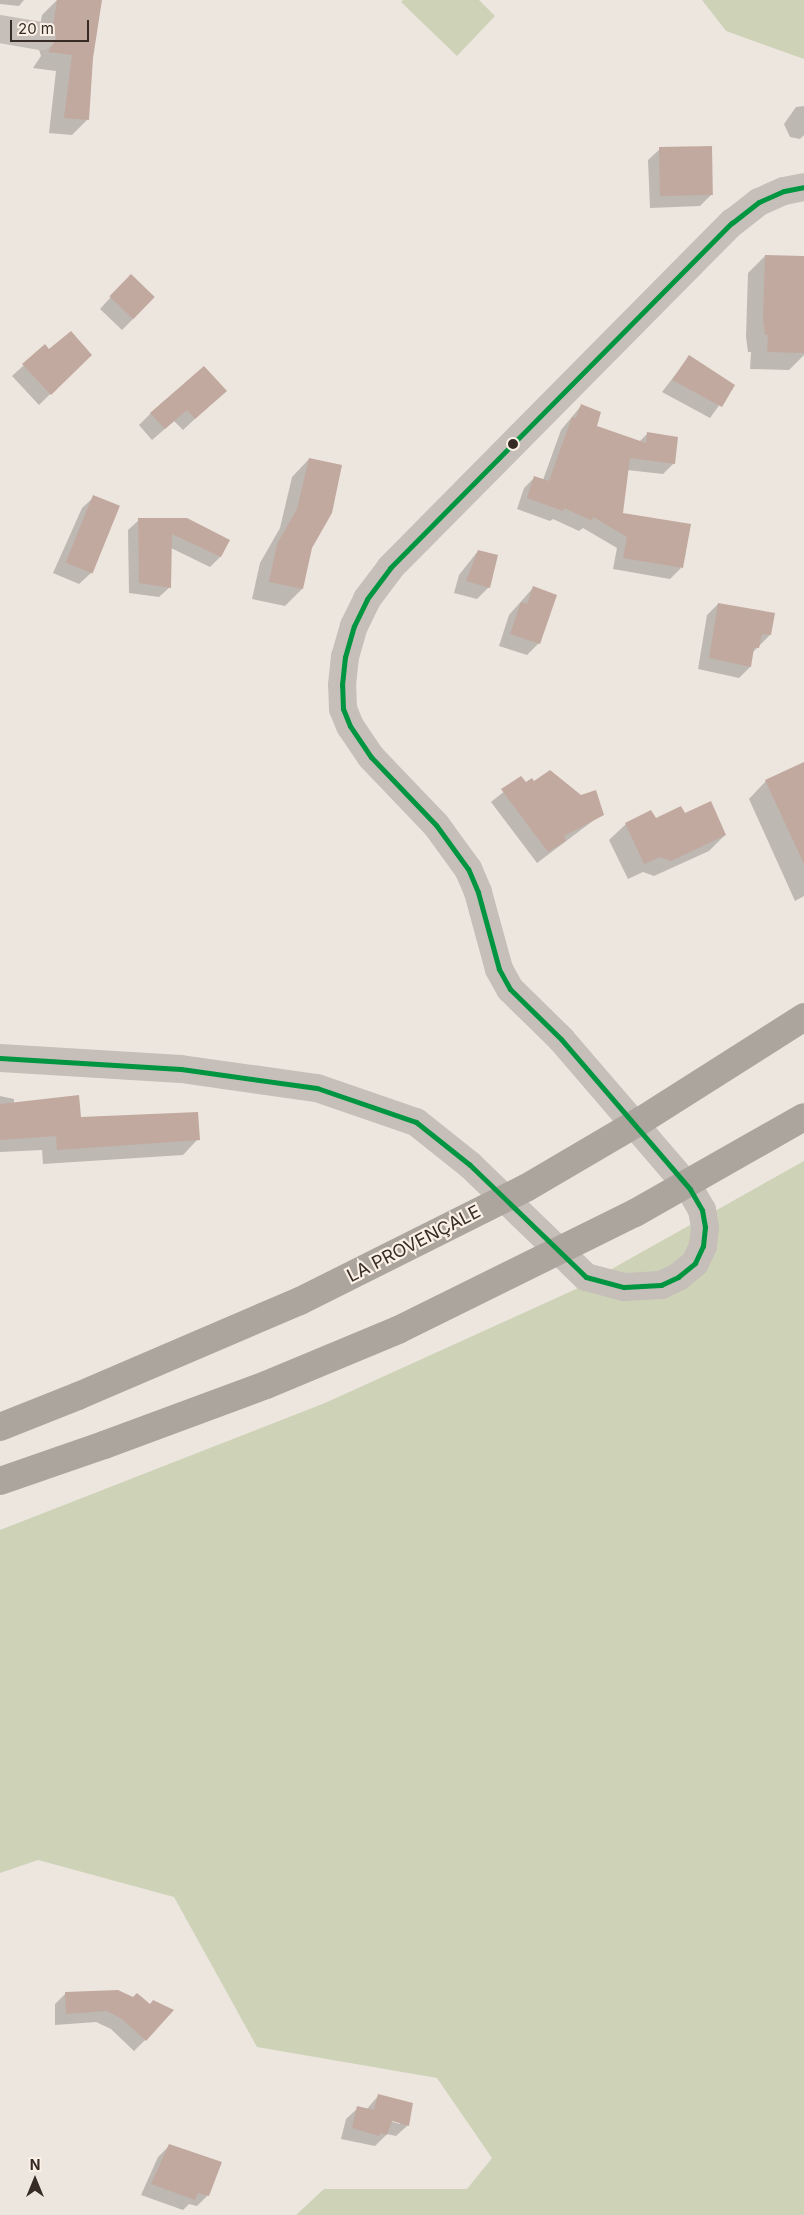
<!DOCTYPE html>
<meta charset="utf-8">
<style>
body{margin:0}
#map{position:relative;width:804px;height:2215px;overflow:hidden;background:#ede6df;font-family:Inter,sans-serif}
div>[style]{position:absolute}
.green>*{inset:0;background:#ced3b8}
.shadow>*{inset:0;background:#0003}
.building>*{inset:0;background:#c2a99f;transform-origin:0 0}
.minor>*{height:28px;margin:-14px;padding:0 14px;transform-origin:14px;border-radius:14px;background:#c6beb8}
.motorway>*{height:28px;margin:-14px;padding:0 14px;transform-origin:14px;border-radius:14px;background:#aca59e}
.motorway-bridge>*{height:28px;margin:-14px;padding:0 14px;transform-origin:14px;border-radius:14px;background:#aca59e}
.bus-1>*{height:5px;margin:-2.5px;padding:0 2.5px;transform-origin:2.5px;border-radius:2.5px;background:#009540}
.dots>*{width:14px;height:14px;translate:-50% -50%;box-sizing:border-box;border:2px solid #faf0e6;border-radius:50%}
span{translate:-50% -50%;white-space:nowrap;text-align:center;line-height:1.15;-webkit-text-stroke:4.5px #faf0e6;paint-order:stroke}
.street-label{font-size:18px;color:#372b26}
.north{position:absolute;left:10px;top:2155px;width:50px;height:50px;-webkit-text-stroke:4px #faf0e6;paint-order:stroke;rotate:0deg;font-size:14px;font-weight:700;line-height:20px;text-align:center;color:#372b26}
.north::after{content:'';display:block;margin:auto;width:18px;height:22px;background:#372b26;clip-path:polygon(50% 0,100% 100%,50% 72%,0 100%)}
.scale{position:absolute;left:10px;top:20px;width:79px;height:22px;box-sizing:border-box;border:2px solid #372b26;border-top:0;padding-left:6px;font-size:15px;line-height:18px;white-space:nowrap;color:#372b26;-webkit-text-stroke:4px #faf0e6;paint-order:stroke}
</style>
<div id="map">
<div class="green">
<div style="clip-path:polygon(403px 0,479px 0,495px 16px,457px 56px,401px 2px)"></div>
<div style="clip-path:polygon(702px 0,804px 0,804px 59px,726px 31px)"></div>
<div style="clip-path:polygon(804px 1161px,804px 2215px,296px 2215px,324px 2189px,467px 2189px,492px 2158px,437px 2078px,257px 2047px,174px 1897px,38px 1860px,0 1873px,0 1530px,325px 1403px,576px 1289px)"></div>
</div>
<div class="shadow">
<div style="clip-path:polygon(0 0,24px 0,19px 6px,0 4px)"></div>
<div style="clip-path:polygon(57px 0,101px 0,92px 57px,88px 119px,72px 135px,49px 133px,56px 71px,33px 68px,41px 56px,37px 43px,42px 15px)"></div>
<div style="clip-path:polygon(804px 106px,804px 135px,800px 139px,790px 137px,784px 124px,796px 107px)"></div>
<div style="clip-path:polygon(660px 149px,712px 194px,700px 206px,650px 208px,648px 160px)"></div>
<div style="clip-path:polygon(765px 256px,804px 257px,804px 355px,789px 370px,750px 369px,751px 352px,748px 352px,746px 337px,748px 273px)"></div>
<div style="clip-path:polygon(120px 287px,133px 319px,122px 330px,100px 309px)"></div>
<div style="clip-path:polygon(45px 346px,49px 350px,90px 355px,39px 405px,12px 376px)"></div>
<div style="clip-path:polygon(689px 357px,734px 385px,710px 418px,662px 392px)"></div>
<div style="clip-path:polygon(213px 402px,183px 430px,174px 421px,152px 440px,139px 425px,151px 413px)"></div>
<div style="clip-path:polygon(581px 406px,596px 427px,639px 442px,648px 433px,674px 463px,663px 474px,627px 470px,621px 514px,681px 568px,670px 579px,613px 569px,617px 548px,583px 528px,579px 531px,553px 519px,550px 521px,517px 509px,524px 488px,535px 477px,543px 480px,561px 430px)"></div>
<div style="clip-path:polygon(309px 459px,311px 548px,302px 589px,285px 606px,252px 599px,260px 563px,280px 528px,292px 477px)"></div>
<div style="clip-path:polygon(94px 497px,91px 573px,79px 584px,53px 573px,82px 508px)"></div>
<div style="clip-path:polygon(139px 520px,228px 540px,220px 557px,210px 567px,171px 548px,170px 587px,159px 597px,129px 593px,128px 530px)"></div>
<div style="clip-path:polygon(478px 551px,489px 587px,477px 599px,454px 593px,459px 575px)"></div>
<div style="clip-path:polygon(533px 588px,539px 643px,527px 655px,499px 646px,509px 615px)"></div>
<div style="clip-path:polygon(718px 604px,770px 635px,752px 653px,750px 667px,739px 678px,698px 669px,707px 615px)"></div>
<div style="clip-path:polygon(804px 764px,804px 896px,795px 901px,749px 799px,766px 781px)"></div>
<div style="clip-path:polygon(521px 778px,525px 784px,534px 782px,602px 814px,537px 863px,491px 802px)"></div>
<div style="clip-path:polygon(684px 814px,725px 835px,709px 851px,654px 876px,643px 872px,628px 879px,609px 840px,626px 824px)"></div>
<div style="clip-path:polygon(0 1096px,14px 1099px,14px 1104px,80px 1118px,198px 1139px,183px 1155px,43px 1164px,42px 1150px,0 1152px)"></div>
<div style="clip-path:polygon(118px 1991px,145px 2040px,134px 2051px,111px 2029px,96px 2022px,55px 2025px,55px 2004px,66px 1993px)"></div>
<div style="clip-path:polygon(evenodd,379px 2095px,408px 2125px,396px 2136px,387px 2134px,375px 2146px,341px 2139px,346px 2119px,358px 2108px,366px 2110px,379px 2095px,385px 2120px,400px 2122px,400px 2124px,385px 2120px)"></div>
<div style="clip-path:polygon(169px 2146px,208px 2195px,197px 2206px,189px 2204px,183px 2210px,141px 2195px,158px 2157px)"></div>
</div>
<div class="building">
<div style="clip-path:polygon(57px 0,102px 0,93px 58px,89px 120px,64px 118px,72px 55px,48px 52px,56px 39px,53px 26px)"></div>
<div style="left:712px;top:146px;width:49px;height:53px;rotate:89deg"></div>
<div style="clip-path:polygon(765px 255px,804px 256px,804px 353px,767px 352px,768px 335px,765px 335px,763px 319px)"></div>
<div style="left:131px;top:274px;width:33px;height:31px;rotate:44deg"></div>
<div style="clip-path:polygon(71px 331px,92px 355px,51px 395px,22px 364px,45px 344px,49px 349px)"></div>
<div style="clip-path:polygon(689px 355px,735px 385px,722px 407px,672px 380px)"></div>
<div style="clip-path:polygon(204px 366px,227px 391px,195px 419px,187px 410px,165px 429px,150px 413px)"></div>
<div style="clip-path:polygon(581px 404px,601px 412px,597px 426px,646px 443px,647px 432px,678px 437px,675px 464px,630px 458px,623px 513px,691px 524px,683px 568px,623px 558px,627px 537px,593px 517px,592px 521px,564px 508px,563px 511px,527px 498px,534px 476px,549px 481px,572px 417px,576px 418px)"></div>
<div style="clip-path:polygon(309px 458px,342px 465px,332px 513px,312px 548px,303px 589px,269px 582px,277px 544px,297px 509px)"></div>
<div style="left:93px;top:495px;width:29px;height:73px;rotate:22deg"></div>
<div style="clip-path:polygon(138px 518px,187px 518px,230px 540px,221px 557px,172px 534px,171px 588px,139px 583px)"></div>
<div style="clip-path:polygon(478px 550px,498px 555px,490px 588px,466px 581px)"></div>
<div style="clip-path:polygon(533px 586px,557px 595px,540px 644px,510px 634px,521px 602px,527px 604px)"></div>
<div style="clip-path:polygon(718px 603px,775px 613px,771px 635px,762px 634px,759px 648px,754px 648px,751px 667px,709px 658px)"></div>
<div style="clip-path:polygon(804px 762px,804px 864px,765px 780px)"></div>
<div style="clip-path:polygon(550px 770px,581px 795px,596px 790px,604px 815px,564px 836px,566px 841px,548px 852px,501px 789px,521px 776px,526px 782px,532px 778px,534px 781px)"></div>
<div style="clip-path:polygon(711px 801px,726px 835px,671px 861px,660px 857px,644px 864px,625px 823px,651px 810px,656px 818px,681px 806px,685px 813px)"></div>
<div style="clip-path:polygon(79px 1095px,81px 1117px,198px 1112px,200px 1140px,57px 1150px,56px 1136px,0 1140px,0 1104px)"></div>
<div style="clip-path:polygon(118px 1990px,133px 1997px,137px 1993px,150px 2004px,153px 2000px,174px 2010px,146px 2041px,122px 2019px,107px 2011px,66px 2014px,65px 1992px)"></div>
<div style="clip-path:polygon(378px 2094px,413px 2103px,409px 2126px,392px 2121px,387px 2135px,380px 2133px,379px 2136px,352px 2128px,357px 2106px,374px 2110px)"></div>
<div style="clip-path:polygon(169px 2144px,222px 2162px,209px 2196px,198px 2193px,195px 2200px,151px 2184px)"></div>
</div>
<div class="minor">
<div style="left:0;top:29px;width:42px;rotate:9.7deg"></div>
<div style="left:0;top:1058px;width:181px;rotate:3.5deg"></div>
<div style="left:181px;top:1069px;width:137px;rotate:8deg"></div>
<div style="left:317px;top:1088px;width:105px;rotate:19deg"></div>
<div style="left:416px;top:1122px;width:69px;rotate:38.5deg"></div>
<div style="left:470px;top:1165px;width:161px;rotate:44deg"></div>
<div style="left:586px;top:1277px;width:39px;rotate:15deg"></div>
<div style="left:624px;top:1287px;width:37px;rotate:-3deg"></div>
<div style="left:661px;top:1285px;width:19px;rotate:-25deg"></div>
<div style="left:678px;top:1277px;width:22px;rotate:-39deg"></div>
<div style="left:695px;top:1263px;width:19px;rotate:-65deg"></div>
<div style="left:703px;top:1246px;width:19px;rotate:-84deg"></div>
<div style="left:705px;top:1227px;width:17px;rotate:-100deg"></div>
<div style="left:702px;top:1210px;width:24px;rotate:-120deg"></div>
<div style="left:690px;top:1189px;width:198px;rotate:-130.7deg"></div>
<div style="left:561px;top:1039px;width:71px;rotate:-135.6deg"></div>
<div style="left:510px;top:989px;width:23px;rotate:-119deg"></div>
<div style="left:499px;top:969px;width:80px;rotate:-105.3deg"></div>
<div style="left:478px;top:892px;width:25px;rotate:-113deg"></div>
<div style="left:468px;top:869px;width:54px;rotate:-126deg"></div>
<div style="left:436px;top:825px;width:94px;rotate:-133.7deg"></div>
<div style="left:371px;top:757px;width:37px;rotate:-124deg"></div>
<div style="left:350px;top:726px;width:18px;rotate:-112deg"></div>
<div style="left:343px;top:709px;width:24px;rotate:-92deg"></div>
<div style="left:342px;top:685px;width:28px;rotate:-84deg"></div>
<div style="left:345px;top:657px;width:32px;rotate:-74deg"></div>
<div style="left:354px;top:626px;width:30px;rotate:-64deg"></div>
<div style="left:367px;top:599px;width:39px;rotate:-53deg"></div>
<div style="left:390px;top:568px;width:486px;rotate:-45.3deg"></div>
<div style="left:732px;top:223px;width:34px;rotate:-38deg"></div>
<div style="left:759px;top:202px;width:27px;rotate:-24deg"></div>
<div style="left:784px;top:191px;width:20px;rotate:-11deg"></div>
</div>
<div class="motorway">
<div style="left:0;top:1427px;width:84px;rotate:-21.7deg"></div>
<div style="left:0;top:1481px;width:110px;rotate:-19.1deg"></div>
</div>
<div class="motorway-bridge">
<div style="left:78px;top:1396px;width:241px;rotate:-23.2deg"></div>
<div style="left:300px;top:1301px;width:253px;rotate:-26.6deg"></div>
<div style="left:526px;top:1188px;width:134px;rotate:-30.4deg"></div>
<div style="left:642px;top:1120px;width:192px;rotate:-32.4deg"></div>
<div style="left:104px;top:1445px;width:173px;rotate:-20.3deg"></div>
<div style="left:266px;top:1385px;width:143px;rotate:-22.6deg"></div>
<div style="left:398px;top:1330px;width:264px;rotate:-26.3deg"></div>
<div style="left:635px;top:1213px;width:194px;rotate:-29.6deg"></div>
</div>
<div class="bus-1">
<div style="left:0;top:1058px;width:181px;rotate:3.5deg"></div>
<div style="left:181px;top:1069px;width:137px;rotate:8deg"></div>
<div style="left:317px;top:1088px;width:105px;rotate:19deg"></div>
<div style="left:416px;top:1122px;width:69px;rotate:38.5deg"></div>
<div style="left:470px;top:1165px;width:161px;rotate:44deg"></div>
<div style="left:586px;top:1277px;width:39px;rotate:15deg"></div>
<div style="left:624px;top:1287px;width:37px;rotate:-3deg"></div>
<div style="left:661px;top:1285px;width:19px;rotate:-25deg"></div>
<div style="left:678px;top:1277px;width:22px;rotate:-39deg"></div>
<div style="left:695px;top:1263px;width:19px;rotate:-65deg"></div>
<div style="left:703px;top:1246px;width:19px;rotate:-84deg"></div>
<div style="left:705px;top:1227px;width:17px;rotate:-100deg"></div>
<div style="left:702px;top:1210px;width:24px;rotate:-120deg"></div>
<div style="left:690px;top:1189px;width:198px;rotate:-130.7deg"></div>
<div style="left:561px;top:1039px;width:71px;rotate:-135.6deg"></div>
<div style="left:510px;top:989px;width:23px;rotate:-119deg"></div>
<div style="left:499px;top:969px;width:80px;rotate:-105.3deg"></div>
<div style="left:478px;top:892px;width:25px;rotate:-113deg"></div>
<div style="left:468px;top:869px;width:54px;rotate:-126deg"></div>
<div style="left:436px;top:825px;width:94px;rotate:-133.7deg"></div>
<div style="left:371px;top:757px;width:37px;rotate:-124deg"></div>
<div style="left:350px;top:726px;width:18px;rotate:-112deg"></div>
<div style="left:343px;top:709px;width:24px;rotate:-92deg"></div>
<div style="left:342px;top:685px;width:28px;rotate:-84deg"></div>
<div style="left:345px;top:657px;width:32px;rotate:-74deg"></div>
<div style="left:354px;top:626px;width:30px;rotate:-64deg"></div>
<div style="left:367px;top:599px;width:39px;rotate:-53deg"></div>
<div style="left:390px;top:568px;width:486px;rotate:-45.3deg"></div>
<div style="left:732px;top:223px;width:34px;rotate:-38deg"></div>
<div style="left:759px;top:202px;width:27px;rotate:-24deg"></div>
<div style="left:784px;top:191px;width:20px;rotate:-11deg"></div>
</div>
<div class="dots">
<div style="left:513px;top:444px;background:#372b26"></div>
</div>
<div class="street-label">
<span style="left:414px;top:1244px;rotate:-27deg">LA PROVENÇALE</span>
</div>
<div class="north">N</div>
<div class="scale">20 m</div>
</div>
